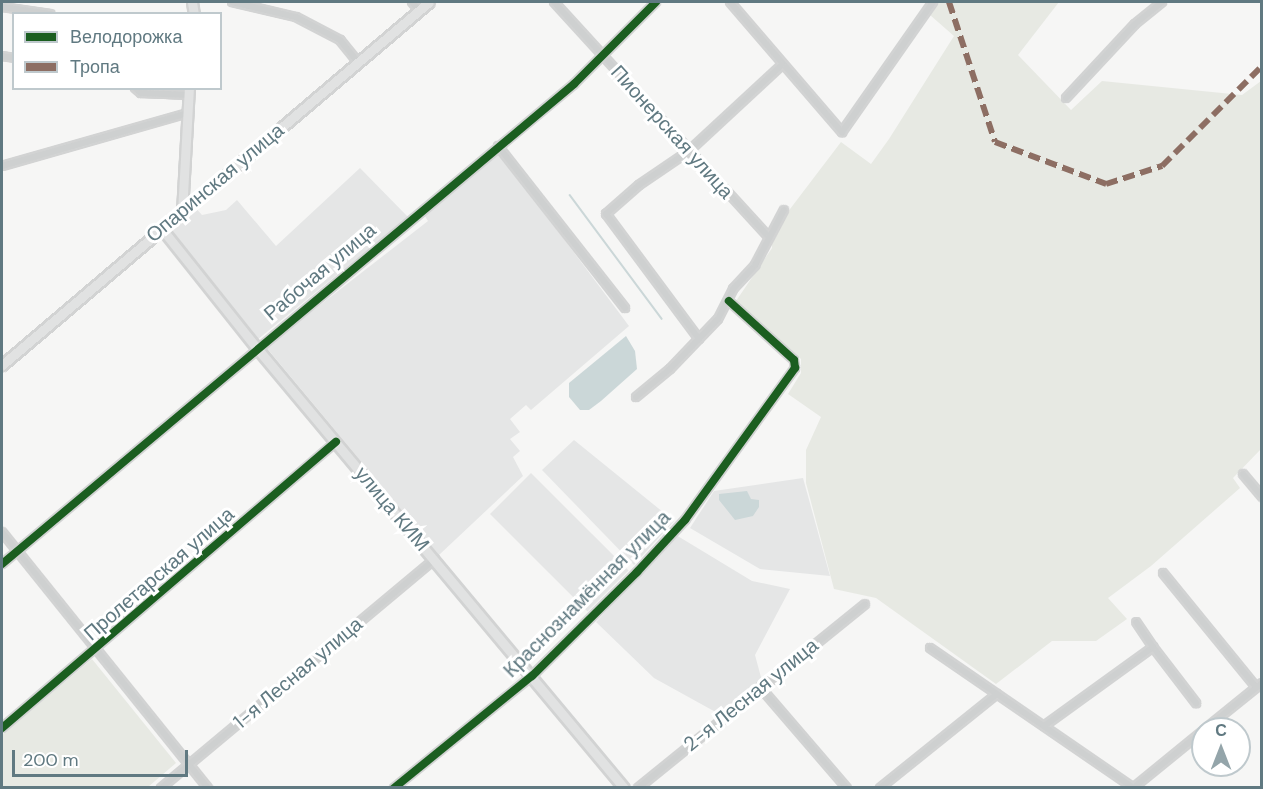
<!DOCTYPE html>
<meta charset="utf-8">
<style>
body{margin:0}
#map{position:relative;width:1263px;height:789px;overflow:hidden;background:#f6f6f5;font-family:"DM Sans",sans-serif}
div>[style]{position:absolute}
.built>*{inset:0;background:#e5e6e6;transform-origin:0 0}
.green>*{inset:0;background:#e7e9e3}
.water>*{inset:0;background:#cbd7d8}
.stream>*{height:1.5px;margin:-0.75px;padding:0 0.75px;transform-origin:0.75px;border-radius:0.75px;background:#cbd7d8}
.roads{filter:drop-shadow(2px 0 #d2d3d3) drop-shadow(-2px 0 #d2d3d3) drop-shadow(0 2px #d2d3d3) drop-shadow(0 -2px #d2d3d3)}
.street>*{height:6px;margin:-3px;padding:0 3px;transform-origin:3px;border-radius:3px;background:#ced0d0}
.secondary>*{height:9px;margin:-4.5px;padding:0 4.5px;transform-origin:4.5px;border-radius:4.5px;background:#e1e2e2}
.quiet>*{height:6px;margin-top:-3px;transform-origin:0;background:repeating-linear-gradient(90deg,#8d6e63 0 12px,transparent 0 18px)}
.cycleway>*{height:8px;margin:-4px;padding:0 4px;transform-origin:4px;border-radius:4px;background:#1b5e20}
span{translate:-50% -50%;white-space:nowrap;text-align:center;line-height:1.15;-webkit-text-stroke:6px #fff;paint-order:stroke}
.street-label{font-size:20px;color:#607981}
.frame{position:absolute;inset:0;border:3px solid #607981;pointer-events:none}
.legend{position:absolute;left:12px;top:12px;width:210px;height:78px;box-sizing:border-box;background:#fff;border:2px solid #bfc9cd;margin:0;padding:8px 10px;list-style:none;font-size:18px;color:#607981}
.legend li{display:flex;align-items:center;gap:12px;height:30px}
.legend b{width:30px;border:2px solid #bfc9cd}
.north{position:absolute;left:1191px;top:717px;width:60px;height:60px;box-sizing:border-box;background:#fff;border:2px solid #bfc9cd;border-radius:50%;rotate:0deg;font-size:16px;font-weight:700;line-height:24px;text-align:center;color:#607981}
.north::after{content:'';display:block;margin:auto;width:21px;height:27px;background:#94a5aa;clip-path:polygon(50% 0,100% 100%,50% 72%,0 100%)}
.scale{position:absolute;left:12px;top:750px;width:176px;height:27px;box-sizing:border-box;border:3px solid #607981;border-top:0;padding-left:8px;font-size:18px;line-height:21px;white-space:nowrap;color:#607981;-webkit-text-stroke:4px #fff;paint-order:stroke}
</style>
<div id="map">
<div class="built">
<div style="clip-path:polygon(498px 151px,629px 326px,531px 410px,526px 405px,510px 419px,520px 432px,510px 439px,520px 451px,513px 457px,523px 476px,439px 555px,266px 347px,428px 221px,423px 213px)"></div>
<div style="clip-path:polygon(360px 168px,408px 217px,257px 340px,166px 229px,194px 206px,202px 215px,226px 210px,237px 200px,276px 246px)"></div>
<div style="clip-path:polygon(574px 440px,674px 521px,634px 565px,542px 470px)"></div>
<div style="left:531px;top:473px;width:138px;height:58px;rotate:45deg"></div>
<div style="clip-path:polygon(803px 478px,830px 576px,760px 569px,690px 528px,714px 491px)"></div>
<div style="clip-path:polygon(676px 535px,752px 581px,790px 589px,755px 655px,762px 681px,721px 715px,654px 678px,596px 622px)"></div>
</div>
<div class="green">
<div style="clip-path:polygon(939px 2px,1059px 2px,1018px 55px,1071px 110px,1102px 81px,1242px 95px,1261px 81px,1261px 449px,1233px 478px,1240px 488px,1151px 566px,1108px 598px,1127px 619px,1096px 641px,1052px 641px,996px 684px,876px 598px,834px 589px,806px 483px,806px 450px,821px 417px,788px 394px,801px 373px,801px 359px,736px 301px,772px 248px,771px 234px,841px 142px,871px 164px,889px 139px,954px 36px,930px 15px)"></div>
<div style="clip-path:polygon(92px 659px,176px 763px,148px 787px,2px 787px,2px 735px)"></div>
</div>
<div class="water">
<div style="clip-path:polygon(626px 336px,635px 351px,637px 369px,601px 401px,589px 410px,580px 410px,569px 397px,569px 383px)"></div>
<div style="clip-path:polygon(747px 491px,751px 499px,759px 500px,759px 507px,753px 516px,735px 520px,719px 500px,719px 494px)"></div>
</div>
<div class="stream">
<div style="left:570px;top:195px;width:154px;rotate:53.4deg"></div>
</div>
<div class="roads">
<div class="street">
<div style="left:232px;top:2px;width:66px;rotate:13.2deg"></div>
<div style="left:296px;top:17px;width:50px;rotate:27.6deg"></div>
<div style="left:340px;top:40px;width:28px;rotate:51deg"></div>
<div style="left:412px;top:2px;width:11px;rotate:49deg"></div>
<div style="left:554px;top:2px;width:316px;rotate:47.6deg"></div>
<div style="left:730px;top:2px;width:172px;rotate:49.3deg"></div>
<div style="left:842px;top:132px;width:159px;rotate:-55deg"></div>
<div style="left:2px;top:7px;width:49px;rotate:8.3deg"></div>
<div style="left:2px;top:56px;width:12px;rotate:9deg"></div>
<div style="left:135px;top:88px;width:8px;rotate:40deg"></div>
<div style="left:141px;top:93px;width:48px;rotate:2.4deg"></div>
<div style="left:1066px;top:98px;width:101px;rotate:-47deg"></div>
<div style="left:1135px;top:24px;width:35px;rotate:-39deg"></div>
<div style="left:498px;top:146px;width:206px;rotate:51.9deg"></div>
<div style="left:2px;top:166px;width:193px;rotate:-15.9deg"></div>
<div style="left:699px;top:339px;width:156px;rotate:-126.6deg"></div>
<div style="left:606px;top:214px;width:44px;rotate:-41.3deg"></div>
<div style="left:639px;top:185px;width:60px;rotate:-34.2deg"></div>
<div style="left:689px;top:151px;width:127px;rotate:-42.8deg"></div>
<div style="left:636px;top:397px;width:44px;rotate:-39.5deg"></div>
<div style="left:670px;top:369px;width:69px;rotate:-46.2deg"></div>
<div style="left:718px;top:319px;width:34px;rotate:-63deg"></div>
<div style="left:733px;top:289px;width:33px;rotate:-47deg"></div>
<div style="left:755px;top:265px;width:62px;rotate:-62.2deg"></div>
<div style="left:1243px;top:474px;width:30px;rotate:50deg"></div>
<div style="left:2px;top:532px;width:329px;rotate:51.2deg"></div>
<div style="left:2px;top:564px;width:747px;rotate:-40deg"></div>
<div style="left:574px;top:84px;width:116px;rotate:-45deg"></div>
<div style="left:1163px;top:573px;width:147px;rotate:50.8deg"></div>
<div style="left:1153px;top:647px;width:71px;rotate:52.5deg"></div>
<div style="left:930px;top:648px;width:247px;rotate:34.5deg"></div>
<div style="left:760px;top:687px;width:133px;rotate:49.3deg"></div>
<div style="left:1044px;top:726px;width:135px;rotate:-35.9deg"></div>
<div style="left:1153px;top:647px;width:30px;rotate:-124deg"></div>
<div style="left:2px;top:728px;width:440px;rotate:-40.6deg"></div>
<div style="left:1205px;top:729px;width:73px;rotate:-38.9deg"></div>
<div style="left:161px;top:788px;width:357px;rotate:-39.9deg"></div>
<div style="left:394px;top:788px;width:178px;rotate:-39.1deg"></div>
<div style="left:532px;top:676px;width:148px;rotate:-44.7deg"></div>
<div style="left:637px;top:572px;width:71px;rotate:-47.3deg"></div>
<div style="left:685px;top:520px;width:188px;rotate:-54.1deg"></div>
<div style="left:795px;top:368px;width:8px;rotate:-97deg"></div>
<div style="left:794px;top:360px;width:88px;rotate:-137.8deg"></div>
<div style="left:638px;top:788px;width:292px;rotate:-39deg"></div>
<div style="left:880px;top:788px;width:150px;rotate:-38.8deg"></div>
<div style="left:1133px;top:788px;width:90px;rotate:-39.2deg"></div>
</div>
<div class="secondary">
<div style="left:192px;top:2px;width:12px;rotate:81deg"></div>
<div style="left:182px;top:212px;width:124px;rotate:-86.8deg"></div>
<div style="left:162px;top:229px;width:151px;rotate:51.5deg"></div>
<div style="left:256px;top:347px;width:574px;rotate:50.16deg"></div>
<div style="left:2px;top:365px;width:560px;rotate:-40.37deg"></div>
</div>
</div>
<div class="quiet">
<div style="left:949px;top:2px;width:147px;rotate:71.8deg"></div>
<div style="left:995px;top:142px;width:119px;rotate:20.7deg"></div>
<div style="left:1106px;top:184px;width:59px;rotate:-17.8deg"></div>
<div style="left:1162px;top:166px;width:141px;rotate:-45deg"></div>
</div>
<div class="cycleway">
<div style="left:2px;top:564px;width:747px;rotate:-40deg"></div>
<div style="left:574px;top:84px;width:116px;rotate:-45deg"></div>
<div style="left:2px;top:728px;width:440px;rotate:-40.6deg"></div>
<div style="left:394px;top:788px;width:178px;rotate:-39.1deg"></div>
<div style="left:532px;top:676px;width:148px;rotate:-44.7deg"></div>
<div style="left:637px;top:572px;width:71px;rotate:-47.3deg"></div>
<div style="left:685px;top:520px;width:188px;rotate:-54.1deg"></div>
<div style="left:795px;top:368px;width:8px;rotate:-97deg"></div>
<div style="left:794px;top:360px;width:88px;rotate:-137.8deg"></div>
</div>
<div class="street-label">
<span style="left:672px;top:132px;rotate:48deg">Пионерская улица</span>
<span style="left:215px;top:183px;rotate:-40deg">Опаринская улица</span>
<span style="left:320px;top:272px;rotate:-40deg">Рабочая улица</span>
<span style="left:392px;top:509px;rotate:50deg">улица КИМ</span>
<span style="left:159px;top:574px;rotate:-41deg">Пролетарская улица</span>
<span style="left:587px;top:594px;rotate:-45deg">Краснознамённая улица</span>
<span style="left:298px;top:673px;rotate:-40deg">1-я Лесная улица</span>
<span style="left:751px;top:695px;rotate:-39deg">2-я Лесная улица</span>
</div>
<div class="frame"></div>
<ul class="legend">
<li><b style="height:8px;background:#1b5e20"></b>Велодорожка</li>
<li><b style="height:8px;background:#8d6e63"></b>Тропа</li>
</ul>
<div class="north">С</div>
<div class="scale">200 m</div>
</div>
